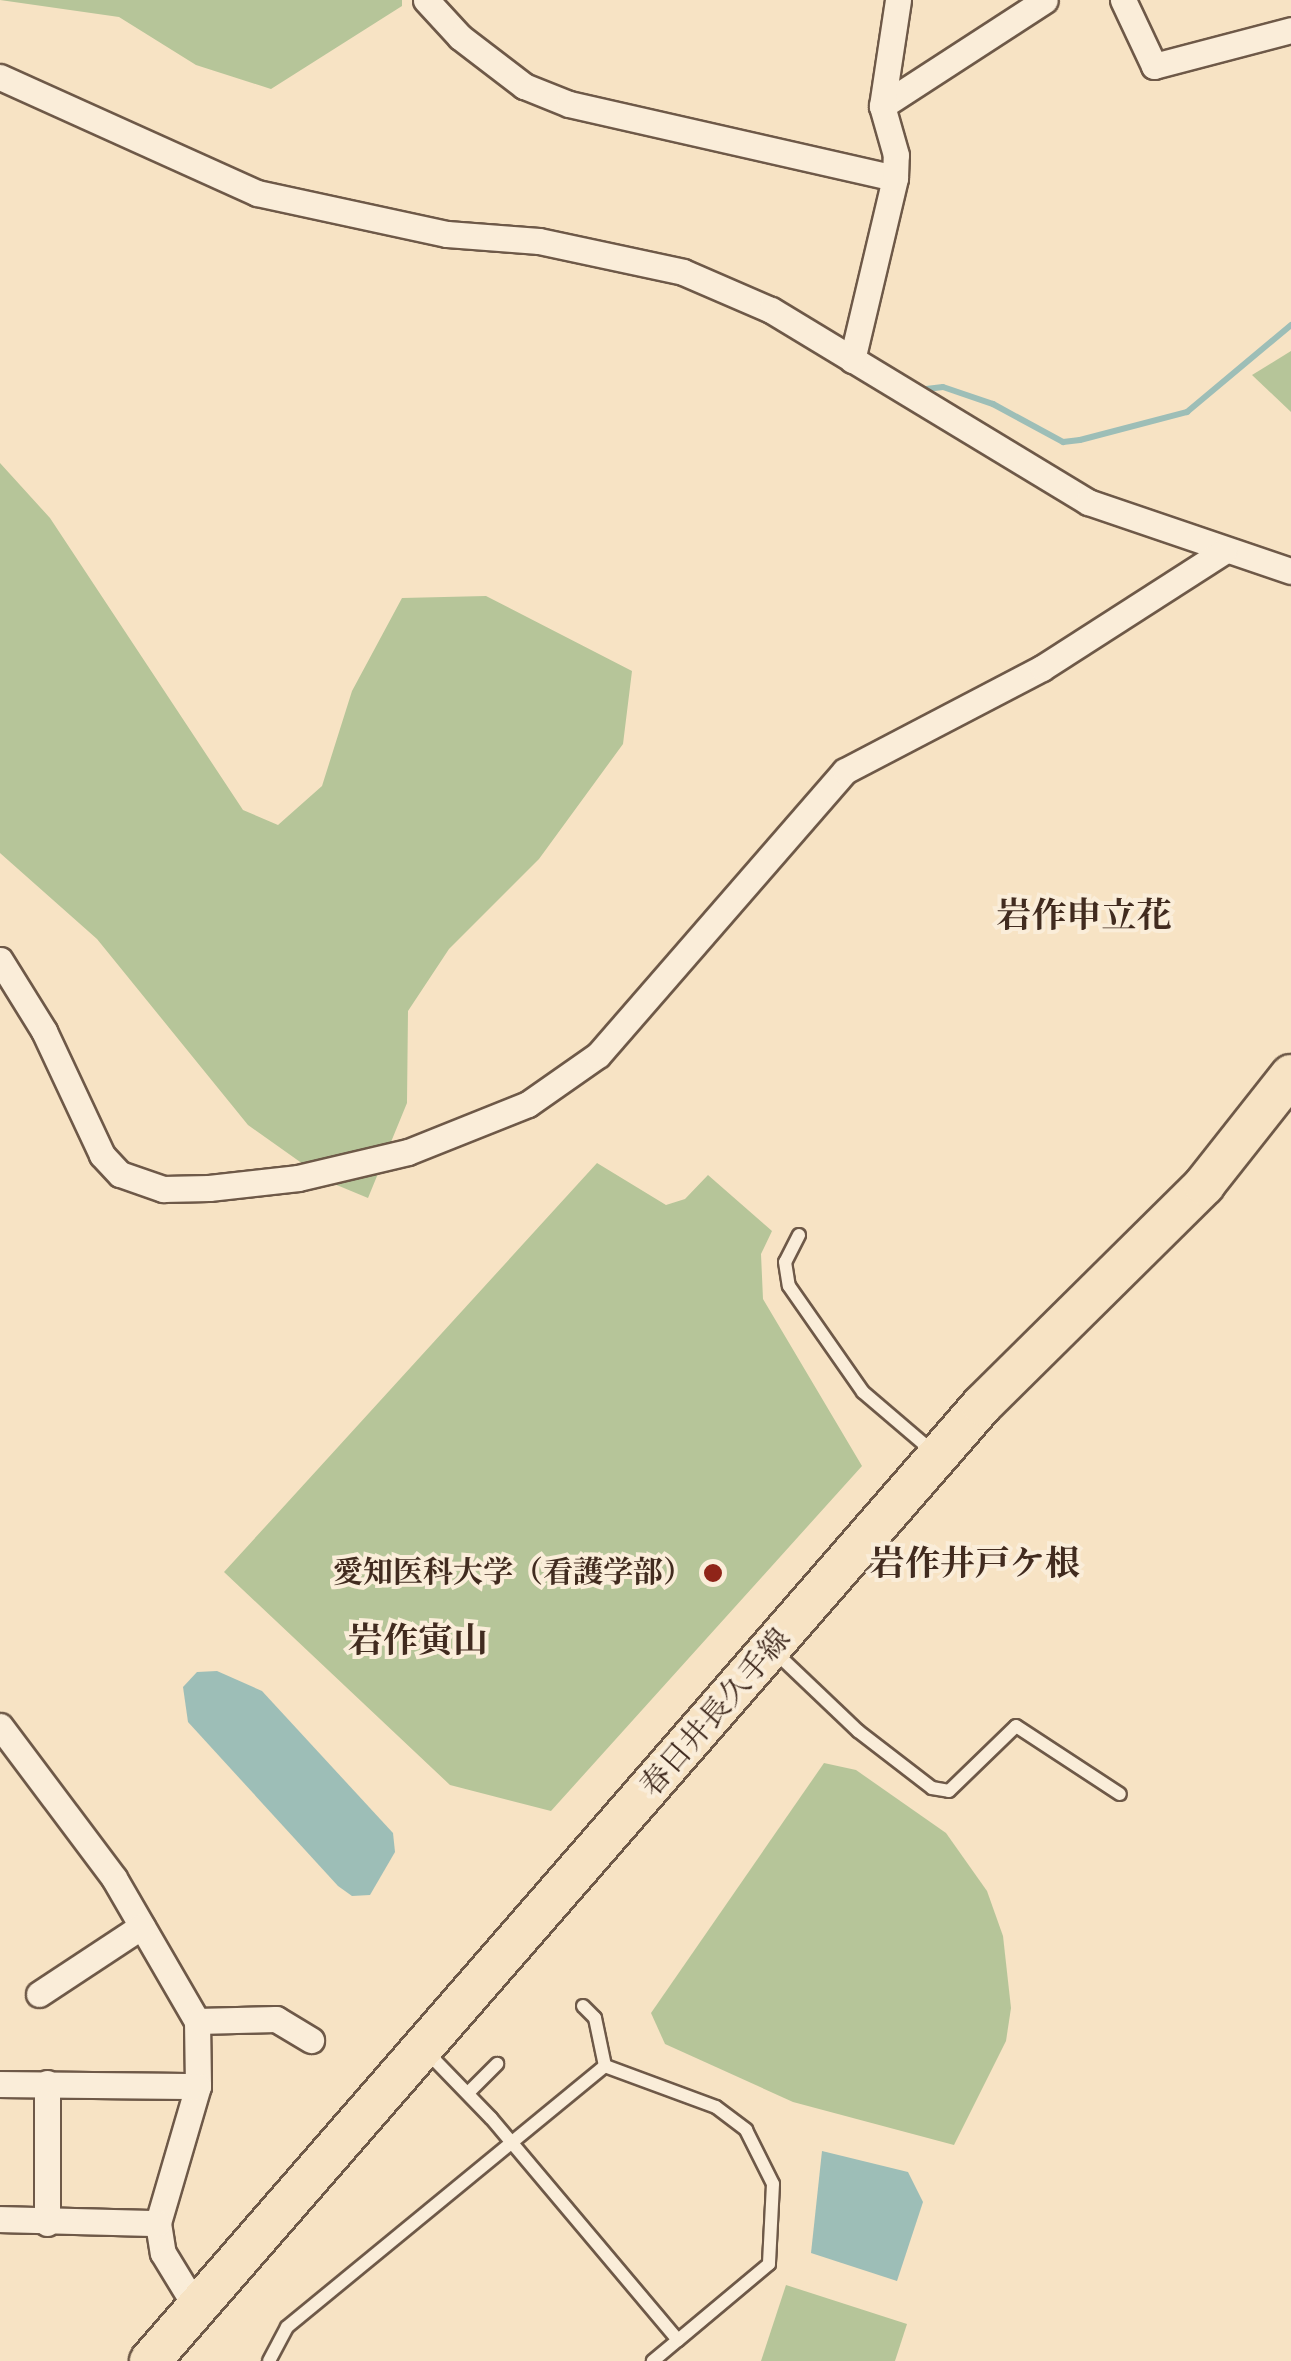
<!DOCTYPE html>
<meta charset="utf-8">
<style>
body{margin:0}
#map{position:relative;width:1291px;height:2361px;overflow:hidden;background:#f7e3c4;font-family:Cardo,"Noto Serif JP",serif}
div>[style]{position:absolute}
.green>*{inset:0;background:#b6c599}
.water>*{inset:0;background:#9dbeb7}
.stream>*{height:6px;margin:-3px;padding:0 3px;transform-origin:3px;border-radius:3px;background:#9dbeb7}
.roads{filter:drop-shadow(2px 0 #6e5948) drop-shadow(-2px 0 #6e5948) drop-shadow(0 2px #6e5948) drop-shadow(0 -2px #6e5948)}
.lane>*{height:12px;margin:-6px;padding:0 6px;transform-origin:6px;border-radius:6px;background:#faedd9}
.street>*{height:25px;margin:-12.5px;padding:0 12.5px;transform-origin:12.5px;border-radius:12.5px;background:#faedd9}
.primary>*{height:40px;margin:-20px;padding:0 20px;transform-origin:20px;border-radius:20px;background:#f7e3c4}
.dots>*{width:28px;height:28px;translate:-50% -50%;box-sizing:border-box;border:5px solid #faedd9;border-radius:50%}
span{translate:-50% -50%;white-space:nowrap;text-align:center;line-height:1.15;-webkit-text-stroke:8px #faedd9;paint-order:stroke}
.poi-label{font-size:30px;color:#412b1f;font-weight:700}
.right{translate:-100% -50%;text-align:right}
.street-label{font-size:30px;color:#412b1f}
.quarter-label{font-size:35px;color:#412b1f;font-weight:700}
</style>
<div id="map">
<div class="green">
<div style="clip-path:polygon(0 0,402px 0,402px 6px,271px 89px,196px 65px,119px 17px)"></div>
<div style="clip-path:polygon(1291px 351px,1291px 412px,1252px 375px)"></div>
<div style="clip-path:polygon(0 463px,50px 518px,243px 810px,278px 825px,322px 786px,352px 691px,402px 598px,486px 596px,632px 671px,623px 744px,539px 859px,449px 949px,408px 1011px,407px 1103px,368px 1198px,327px 1181px,248px 1125px,97px 939px,0 853px)"></div>
<div style="clip-path:polygon(597px 1163px,666px 1205px,685px 1199px,708px 1175px,772px 1231px,761px 1254px,763px 1299px,862px 1466px,551px 1811px,450px 1785px,224px 1572px)"></div>
<div style="clip-path:polygon(824px 1763px,856px 1770px,946px 1833px,987px 1891px,1003px 1936px,1011px 2008px,1006px 2041px,954px 2145px,793px 2102px,665px 2044px,651px 2013px)"></div>
<div style="clip-path:polygon(786px 2285px,907px 2324px,895px 2361px,761px 2361px)"></div>
</div>
<div class="water">
<div style="clip-path:polygon(217px 1671px,262px 1691px,393px 1833px,395px 1852px,370px 1895px,352px 1896px,338px 1886px,188px 1722px,183px 1687px,197px 1672px)"></div>
<div style="clip-path:polygon(822px 2151px,908px 2172px,923px 2202px,897px 2281px,811px 2253px)"></div>
</div>
<div class="stream">
<div style="left:918px;top:390px;width:25px;rotate:-7deg"></div>
<div style="left:943px;top:387px;width:53px;rotate:18.8deg"></div>
<div style="left:993px;top:404px;width:80px;rotate:28.5deg"></div>
<div style="left:1063px;top:442px;width:17px;rotate:-7deg"></div>
<div style="left:1080px;top:440px;width:111px;rotate:-14.7deg"></div>
<div style="left:1187px;top:412px;width:136px;rotate:-39.9deg"></div>
</div>
<div class="roads">
<div class="lane">
<div style="left:799px;top:1235px;width:30px;rotate:117deg"></div>
<div style="left:785px;top:1262px;width:24px;rotate:81deg"></div>
<div style="left:789px;top:1286px;width:129px;rotate:55.1deg"></div>
<div style="left:863px;top:1392px;width:91px;rotate:40.5deg"></div>
<div style="left:774px;top:1651px;width:116px;rotate:43.6deg"></div>
<div style="left:858px;top:1731px;width:93px;rotate:37.6deg"></div>
<div style="left:932px;top:1788px;width:17px;rotate:10deg"></div>
<div style="left:949px;top:1791px;width:93px;rotate:-44.1deg"></div>
<div style="left:1016px;top:1726px;width:124px;rotate:33.2deg"></div>
<div style="left:583px;top:2006px;width:17px;rotate:45deg"></div>
<div style="left:595px;top:2018px;width:49px;rotate:78.2deg"></div>
<div style="left:425px;top:2050px;width:95px;rotate:45.9deg"></div>
<div style="left:491px;top:2118px;width:290px;rotate:49.9deg"></div>
<div style="left:678px;top:2340px;width:33px;rotate:140deg"></div>
<div style="left:469px;top:2092px;width:40px;rotate:-45deg"></div>
<div style="left:269px;top:2361px;width:38px;rotate:-62deg"></div>
<div style="left:287px;top:2327px;width:411px;rotate:-39.4deg"></div>
<div style="left:605px;top:2066px;width:118px;rotate:20.3deg"></div>
<div style="left:716px;top:2107px;width:38px;rotate:37deg"></div>
<div style="left:746px;top:2130px;width:60px;rotate:63.4deg"></div>
<div style="left:773px;top:2184px;width:80px;rotate:92.9deg"></div>
<div style="left:769px;top:2264px;width:119px;rotate:140.1deg"></div>
</div>
<div class="street">
<div style="left:426px;top:0;width:50px;rotate:47.4deg"></div>
<div style="left:460px;top:37px;width:81px;rotate:37.4deg"></div>
<div style="left:524px;top:86px;width:48px;rotate:21.8deg"></div>
<div style="left:569px;top:104px;width:334px;rotate:12.8deg"></div>
<div style="left:1123px;top:0;width:73px;rotate:64.8deg"></div>
<div style="left:1154px;top:66px;width:142px;rotate:-14.7deg"></div>
<div style="left:0;top:77px;width:282px;rotate:24.3deg"></div>
<div style="left:257px;top:193px;width:194px;rotate:12.2deg"></div>
<div style="left:447px;top:234px;width:92px;rotate:4.4deg"></div>
<div style="left:539px;top:241px;width:147px;rotate:12.1deg"></div>
<div style="left:683px;top:272px;width:96px;rotate:23.4deg"></div>
<div style="left:771px;top:310px;width:371px;rotate:31.2deg"></div>
<div style="left:1088px;top:502px;width:214px;rotate:18.8deg"></div>
<div style="left:882px;top:106px;width:194px;rotate:-33deg"></div>
<div style="left:852px;top:360px;width:187px;rotate:-76.7deg"></div>
<div style="left:895px;top:178px;width:23px;rotate:-88deg"></div>
<div style="left:896px;top:155px;width:51px;rotate:-105.9deg"></div>
<div style="left:882px;top:106px;width:107px;rotate:-81.4deg"></div>
<div style="left:0;top:960px;width:84px;rotate:58.2deg"></div>
<div style="left:44px;top:1031px;width:137px;rotate:64.9deg"></div>
<div style="left:102px;top:1155px;width:26px;rotate:47deg"></div>
<div style="left:120px;top:1174px;width:46px;rotate:19.2deg"></div>
<div style="left:163px;top:1189px;width:46px;rotate:-1.2deg"></div>
<div style="left:209px;top:1188px;width:90px;rotate:-6.4deg"></div>
<div style="left:298px;top:1178px;width:113px;rotate:-13.3deg"></div>
<div style="left:408px;top:1152px;width:129px;rotate:-21.8deg"></div>
<div style="left:528px;top:1104px;width:85px;rotate:-35deg"></div>
<div style="left:598px;top:1055px;width:376px;rotate:-49deg"></div>
<div style="left:845px;top:771px;width:222px;rotate:-27.6deg"></div>
<div style="left:1042px;top:668px;width:216px;rotate:-32.7deg"></div>
<div style="left:0;top:1726px;width:190px;rotate:53.1deg"></div>
<div style="left:114px;top:1878px;width:165px;rotate:59.9deg"></div>
<div style="left:197px;top:2021px;width:65px;rotate:89.1deg"></div>
<div style="left:198px;top:2086px;width:143px;rotate:106.3deg"></div>
<div style="left:158px;top:2223px;width:30px;rotate:81deg"></div>
<div style="left:163px;top:2253px;width:63px;rotate:58.6deg"></div>
<div style="left:39px;top:1994px;width:123px;rotate:-33.4deg"></div>
<div style="left:197px;top:2021px;width:79px;rotate:-1.5deg"></div>
<div style="left:276px;top:2019px;width:41px;rotate:31deg"></div>
<div style="left:0;top:2084px;width:198px;rotate:0.6deg"></div>
<div style="left:0;top:2219px;width:158px;rotate:1.5deg"></div>
<div style="left:47px;top:2223px;width:140px;rotate:-90deg"></div>
</div>
<div class="primary">
<div style="left:150px;top:2361px;width:1267px;rotate:-48.97deg"></div>
<div style="left:982px;top:1405px;width:313px;rotate:-44.7deg"></div>
<div style="left:1204px;top:1185px;width:140px;rotate:-51.7deg"></div>
</div>
</div>
<div class="dots">
<div style="left:713px;top:1573px;background:#8f2418"></div>
</div>
<div class="poi-label">
<span class="right" style="left:693px;top:1573px">愛知医科大学（看護学部）</span>
</div>
<div class="street-label">
<span style="left:716px;top:1713px;rotate:-49deg">春日井長久手線</span>
</div>
<div class="quarter-label">
<span style="left:1084px;top:916px">岩作申立花</span>
<span style="left:975px;top:1564px">岩作井戸ケ根</span>
<span style="left:418px;top:1641px">岩作寅山</span>
</div>
</div>
